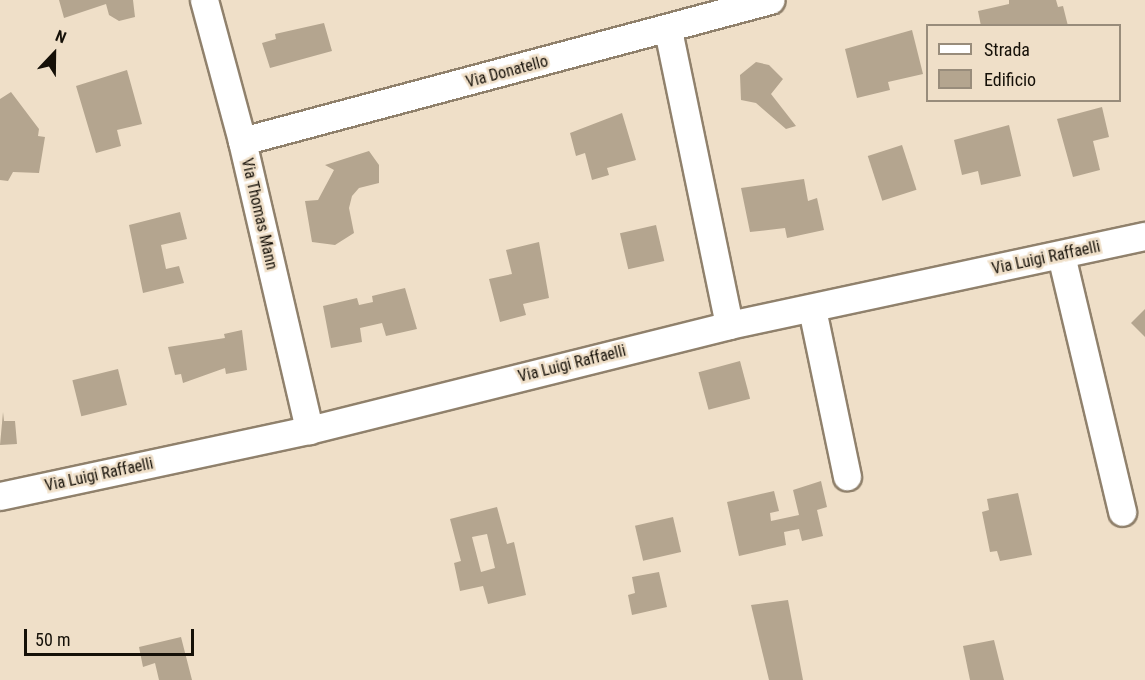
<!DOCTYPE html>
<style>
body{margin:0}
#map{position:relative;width:1145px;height:680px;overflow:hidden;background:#efdfc8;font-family:"Roboto Condensed",sans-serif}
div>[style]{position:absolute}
.building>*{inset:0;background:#b4a58f;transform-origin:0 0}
.roads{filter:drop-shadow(2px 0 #90816c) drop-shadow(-2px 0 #90816c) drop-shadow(0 2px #90816c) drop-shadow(0 -2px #90816c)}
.minor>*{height:27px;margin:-13.5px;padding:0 13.5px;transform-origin:13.5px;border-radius:13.5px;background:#fff}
span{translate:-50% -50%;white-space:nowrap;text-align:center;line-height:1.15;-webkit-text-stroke:5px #efdfc8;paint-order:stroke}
.street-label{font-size:16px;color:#151008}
.legend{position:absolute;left:926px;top:24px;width:195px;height:78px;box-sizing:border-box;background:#efdfc8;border:2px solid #988c7b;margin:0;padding:8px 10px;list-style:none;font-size:18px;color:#151008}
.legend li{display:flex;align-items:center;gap:12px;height:30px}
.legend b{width:30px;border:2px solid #988c7b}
.north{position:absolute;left:24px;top:24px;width:60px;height:60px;-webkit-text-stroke:4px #efdfc8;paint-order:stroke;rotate:22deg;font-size:16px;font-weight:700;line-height:24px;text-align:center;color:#151008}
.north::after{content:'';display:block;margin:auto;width:21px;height:27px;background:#151008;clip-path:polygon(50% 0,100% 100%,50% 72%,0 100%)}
.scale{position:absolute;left:24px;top:629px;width:170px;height:27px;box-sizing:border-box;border:3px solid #151008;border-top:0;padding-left:8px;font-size:18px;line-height:21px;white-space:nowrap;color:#151008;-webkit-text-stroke:4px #efdfc8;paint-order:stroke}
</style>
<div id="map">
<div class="building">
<div style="clip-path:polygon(59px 0,133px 0,135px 17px,119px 21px,109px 15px,106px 4px,64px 18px)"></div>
<div style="clip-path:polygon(1009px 0,1056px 0,1058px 7px,1063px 6px,1068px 26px,981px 26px,978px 11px,1009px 4px)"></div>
<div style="clip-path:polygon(324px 23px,332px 51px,270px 68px,262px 43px,276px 39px,275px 34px)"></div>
<div style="clip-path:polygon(912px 30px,923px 74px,888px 82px,890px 90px,857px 98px,845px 49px)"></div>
<div style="clip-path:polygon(756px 62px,769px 65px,783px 79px,771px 94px,796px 126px,786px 129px,756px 103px,741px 100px,740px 75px)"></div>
<div style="clip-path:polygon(127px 70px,142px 124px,117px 130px,121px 146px,96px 153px,76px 86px)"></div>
<div style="clip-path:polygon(11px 92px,39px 129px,38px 136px,45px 137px,39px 173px,13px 172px,8px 181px,0 180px,0 99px)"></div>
<div style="clip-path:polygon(1102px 107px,1109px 137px,1093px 141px,1100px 170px,1073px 177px,1057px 119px)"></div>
<div style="clip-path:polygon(622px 113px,636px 160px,607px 168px,609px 175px,592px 180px,585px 153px,576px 156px,570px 133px)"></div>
<div style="clip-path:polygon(1009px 125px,1021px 176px,981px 185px,978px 171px,962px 175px,954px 140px)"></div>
<div style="left:902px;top:145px;width:47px;height:36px;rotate:72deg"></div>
<div style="clip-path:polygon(369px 151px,379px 165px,379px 183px,359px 188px,352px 196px,349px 208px,354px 233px,335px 245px,312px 242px,305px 201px,318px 200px,334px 170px,325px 165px)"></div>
<div style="clip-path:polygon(804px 179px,808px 201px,817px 198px,824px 230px,787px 238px,785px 228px,750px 232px,741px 188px)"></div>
<div style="clip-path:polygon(180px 212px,187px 239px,161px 245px,166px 269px,179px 266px,184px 283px,143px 293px,129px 225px)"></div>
<div style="left:656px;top:225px;width:37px;height:37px;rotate:77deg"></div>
<div style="clip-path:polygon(539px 242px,549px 298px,523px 304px,526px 315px,500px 322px,489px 279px,512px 274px,506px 250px)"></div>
<div style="clip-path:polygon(405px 288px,417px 329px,386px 336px,382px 323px,360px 328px,362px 342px,331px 348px,323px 306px,357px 298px,359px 305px,373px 302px,372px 296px)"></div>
<div style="clip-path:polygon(1145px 309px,1145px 337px,1131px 323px)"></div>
<div style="clip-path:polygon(242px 330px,247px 370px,226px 374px,225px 368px,183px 383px,181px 374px,175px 375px,168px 347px,225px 338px,224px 334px)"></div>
<div style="left:740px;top:361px;width:39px;height:43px;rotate:75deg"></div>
<div style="left:118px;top:369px;width:37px;height:47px;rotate:76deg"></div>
<div style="clip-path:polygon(3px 412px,4px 421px,15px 421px,17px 444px,0 445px)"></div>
<div style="clip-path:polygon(821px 481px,827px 507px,817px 510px,823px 536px,802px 541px,799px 529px,784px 532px,786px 545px,739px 556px,727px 502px,774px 491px,779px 511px,770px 513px,771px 521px,799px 515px,793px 490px)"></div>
<div style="clip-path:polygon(1018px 493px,1032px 555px,1000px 561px,997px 551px,990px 552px,982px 512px,989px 510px,987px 499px)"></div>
<div style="clip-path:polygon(evenodd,497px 507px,507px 544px,514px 542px,526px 595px,488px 604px,483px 586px,460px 591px,454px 563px,461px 561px,450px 519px,497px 507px,487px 534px,495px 568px,481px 572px,472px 537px,487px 534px)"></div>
<div style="left:673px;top:517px;width:36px;height:39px;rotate:77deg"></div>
<div style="clip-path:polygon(659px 572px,667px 607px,632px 615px,628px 595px,635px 593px,632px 577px)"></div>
<div style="clip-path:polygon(788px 600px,803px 680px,769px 680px,751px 605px)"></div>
<div style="clip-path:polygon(181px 637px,192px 680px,159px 680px,155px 663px,143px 667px,139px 647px)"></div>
<div style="clip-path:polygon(994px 640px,1004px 680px,970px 680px,963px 646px)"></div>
</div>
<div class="roads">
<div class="minor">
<div style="left:204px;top:0;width:146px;rotate:74.9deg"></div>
<div style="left:242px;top:141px;width:297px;rotate:76.9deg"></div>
<div style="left:668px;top:30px;width:301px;rotate:78.3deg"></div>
<div style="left:242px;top:141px;width:547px;rotate:-14.95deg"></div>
<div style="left:1061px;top:255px;width:264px;rotate:76.6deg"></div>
<div style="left:812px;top:309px;width:171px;rotate:78.2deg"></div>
<div style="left:0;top:496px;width:316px;rotate:-12.1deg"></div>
<div style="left:309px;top:430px;width:433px;rotate:-14deg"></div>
<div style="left:729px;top:325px;width:425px;rotate:-12.1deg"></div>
</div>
</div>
<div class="street-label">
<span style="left:507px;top:72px;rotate:-15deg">Via Donatello</span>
<span style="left:259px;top:214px;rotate:77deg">Via Thomas Mann</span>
<span style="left:1046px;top:258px;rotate:-12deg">Via Luigi Raffaelli</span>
<span style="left:572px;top:364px;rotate:-14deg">Via Luigi Raffaelli</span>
<span style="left:99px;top:475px;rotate:-12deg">Via Luigi Raffaelli</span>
</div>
<ul class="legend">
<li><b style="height:8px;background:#fff"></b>Strada</li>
<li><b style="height:16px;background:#b4a58f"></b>Edificio</li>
</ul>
<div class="north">N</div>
<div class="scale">50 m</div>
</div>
